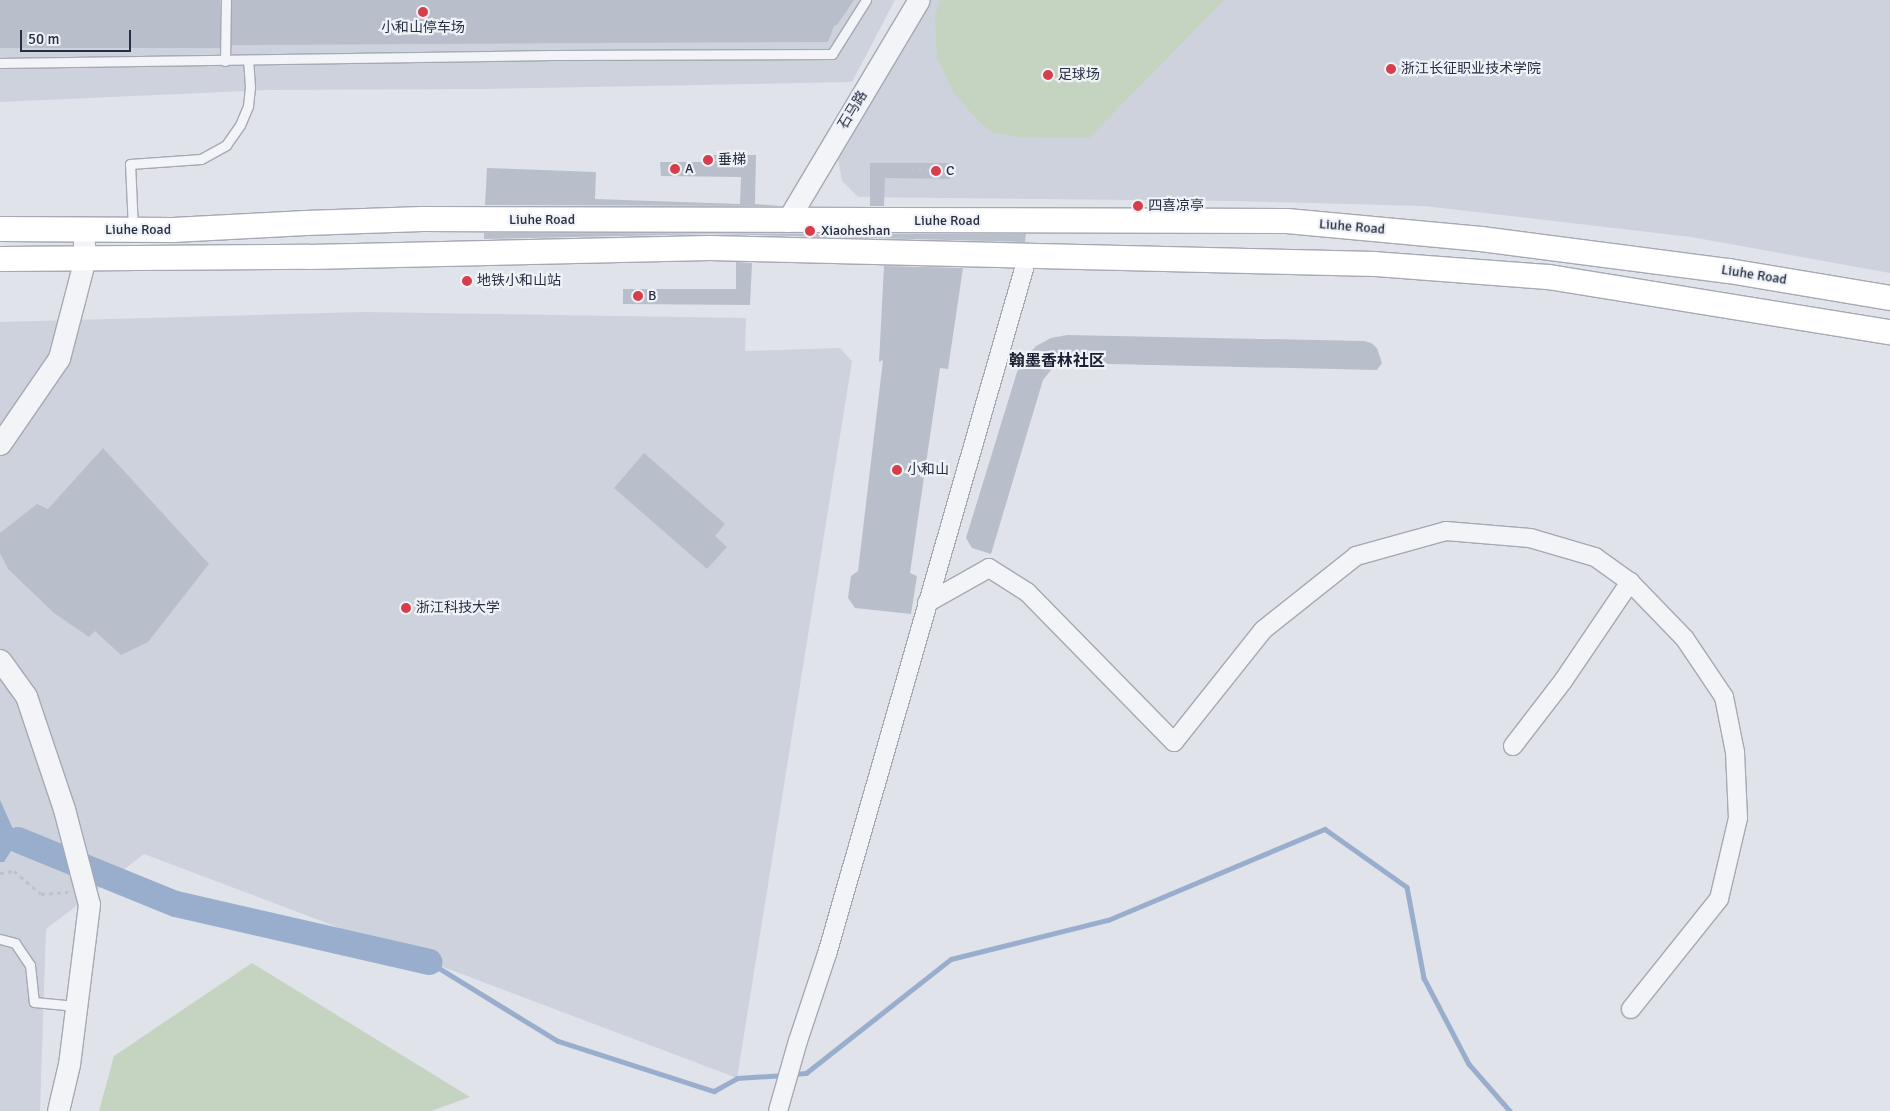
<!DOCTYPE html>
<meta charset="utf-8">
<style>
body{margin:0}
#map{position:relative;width:1890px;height:1111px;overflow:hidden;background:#e0e3ea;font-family:Signika,"Noto Sans SC",sans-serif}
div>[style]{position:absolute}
.built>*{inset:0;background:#ced2dc}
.green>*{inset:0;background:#c4d4c0}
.water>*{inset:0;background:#98aecc}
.stream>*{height:4.5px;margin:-2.25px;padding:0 2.25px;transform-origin:2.25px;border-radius:2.25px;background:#98aecc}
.river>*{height:26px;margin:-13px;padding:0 13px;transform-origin:13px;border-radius:13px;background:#98aecc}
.building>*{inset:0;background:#b9bfca;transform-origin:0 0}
.path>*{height:2.5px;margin-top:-1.25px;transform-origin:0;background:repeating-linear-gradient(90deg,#bec1c9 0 4px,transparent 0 8px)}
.roads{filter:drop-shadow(1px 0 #a5a9b4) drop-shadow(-1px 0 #a5a9b4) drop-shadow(0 1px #a5a9b4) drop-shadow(0 -1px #a5a9b4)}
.service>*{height:9px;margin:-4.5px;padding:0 4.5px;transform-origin:4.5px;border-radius:4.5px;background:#f3f4f8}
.minor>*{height:18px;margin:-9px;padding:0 9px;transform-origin:9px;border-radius:9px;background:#f3f4f8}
.tertiary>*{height:21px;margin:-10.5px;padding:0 10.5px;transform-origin:10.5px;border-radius:10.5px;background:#f3f4f8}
.secondary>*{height:24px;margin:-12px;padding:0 12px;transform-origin:12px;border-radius:12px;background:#fff}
.dots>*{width:14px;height:14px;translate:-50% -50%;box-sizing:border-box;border:2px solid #eff2f7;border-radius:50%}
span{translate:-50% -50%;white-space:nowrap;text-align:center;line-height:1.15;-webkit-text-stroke:4.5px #eff2f7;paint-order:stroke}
.poi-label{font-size:14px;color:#272f42}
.left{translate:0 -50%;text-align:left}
.street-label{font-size:14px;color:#272f42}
.quarter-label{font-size:16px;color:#1a2033;font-weight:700}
.scale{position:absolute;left:20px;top:30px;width:111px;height:22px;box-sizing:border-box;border:2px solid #272f42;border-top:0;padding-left:6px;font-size:15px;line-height:18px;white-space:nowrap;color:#272f42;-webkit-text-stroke:4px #eff2f7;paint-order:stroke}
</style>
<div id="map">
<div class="built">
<div style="clip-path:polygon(0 0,895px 0,852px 82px,483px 89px,269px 90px,0 102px)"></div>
<div style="clip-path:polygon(931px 0,1890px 0,1890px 273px,1691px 237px,1424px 206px,1232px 201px,858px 197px,842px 181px,838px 159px)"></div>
<div style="clip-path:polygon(363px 312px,746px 318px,745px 351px,840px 348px,852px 361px,737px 1078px,144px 854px,46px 929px,40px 1111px,0 1111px,0 322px)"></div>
</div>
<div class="green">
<div style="clip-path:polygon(940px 0,1224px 0,1089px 138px,1019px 137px,992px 132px,979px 122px,953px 92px,937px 57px,935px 16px)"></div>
<div style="clip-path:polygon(252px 963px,470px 1097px,431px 1111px,99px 1111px,114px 1056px)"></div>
</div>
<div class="water">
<div style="clip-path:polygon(0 800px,18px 840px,4px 862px,0 862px)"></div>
</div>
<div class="stream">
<div style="left:429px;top:962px;width:151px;rotate:31.5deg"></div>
<div style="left:558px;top:1041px;width:164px;rotate:17.8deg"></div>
<div style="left:714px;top:1091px;width:26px;rotate:-29deg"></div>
<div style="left:737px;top:1078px;width:48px;rotate:-3.6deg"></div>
<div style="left:793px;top:1074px;width:13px;rotate:-4deg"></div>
<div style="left:806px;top:1073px;width:184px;rotate:-38.2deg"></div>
<div style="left:951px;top:959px;width:162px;rotate:-14deg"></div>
<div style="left:1108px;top:920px;width:235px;rotate:-22.8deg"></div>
<div style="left:1325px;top:829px;width:100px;rotate:35.3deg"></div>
<div style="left:1407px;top:887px;width:93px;rotate:79.4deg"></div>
<div style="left:1424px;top:978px;width:97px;rotate:62.4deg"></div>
<div style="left:1469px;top:1064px;width:62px;rotate:48.9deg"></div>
</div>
<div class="river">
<div style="left:18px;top:840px;width:170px;rotate:22.1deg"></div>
<div style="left:176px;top:904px;width:260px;rotate:12.9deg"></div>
</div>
<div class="building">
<div style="left:0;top:0;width:220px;height:48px"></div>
<div style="clip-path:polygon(232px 0,854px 0,837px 25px,834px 26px,828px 42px,232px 45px)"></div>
<div style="clip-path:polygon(704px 155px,756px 155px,755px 204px,781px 206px,485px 205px,487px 168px,596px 172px,595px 199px,740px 204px,741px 177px,661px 176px,660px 162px,704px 162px)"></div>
<div style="clip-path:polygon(870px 163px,950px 163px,950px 179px,885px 178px,884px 206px,870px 206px)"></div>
<div style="clip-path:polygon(484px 233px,1026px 234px,1025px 242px,710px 234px,484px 239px)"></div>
<div style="clip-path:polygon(736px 262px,752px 263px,750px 305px,623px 304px,623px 289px,736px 289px)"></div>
<div style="clip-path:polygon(884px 266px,963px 268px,948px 369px,940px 368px,910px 573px,917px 576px,911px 614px,855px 608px,848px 598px,851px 576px,858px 571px,883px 360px,879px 362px)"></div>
<div style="clip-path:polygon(1067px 335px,1364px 341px,1371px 343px,1377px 348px,1382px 363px,1377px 370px,1067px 363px,1055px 365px,1043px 380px,991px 554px,972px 548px,966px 538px,1017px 372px,1027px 356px,1036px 346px,1051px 338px)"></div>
<div style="clip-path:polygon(103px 448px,209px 564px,148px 642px,121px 655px,95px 631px,89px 637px,54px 613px,8px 569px,0 553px,0 533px,37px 504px,48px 509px)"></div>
<div style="clip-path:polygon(644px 453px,725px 524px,715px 536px,727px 547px,707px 569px,614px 488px)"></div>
</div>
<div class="path">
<div style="left:665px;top:170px;width:34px;rotate:-2deg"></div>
<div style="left:910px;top:170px;width:33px;rotate:-2deg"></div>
<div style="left:629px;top:297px;width:33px;rotate:-2deg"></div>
<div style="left:0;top:873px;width:14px;rotate:-8deg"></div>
<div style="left:14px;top:871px;width:35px;rotate:40deg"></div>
<div style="left:41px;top:894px;width:27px;rotate:-4deg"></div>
</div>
<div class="roads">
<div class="service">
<div style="left:225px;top:61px;width:61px;rotate:-89.1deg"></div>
<div style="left:0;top:63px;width:552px;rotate:-0.83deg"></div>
<div style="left:552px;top:55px;width:280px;rotate:-0.2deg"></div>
<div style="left:832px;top:54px;width:64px;rotate:-57.8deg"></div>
<div style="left:133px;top:229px;width:65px;rotate:-92.6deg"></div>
<div style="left:130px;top:164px;width:71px;rotate:-4deg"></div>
<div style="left:201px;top:159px;width:29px;rotate:-29deg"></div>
<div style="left:226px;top:145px;width:24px;rotate:-55deg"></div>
<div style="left:240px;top:125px;width:21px;rotate:-67deg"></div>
<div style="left:248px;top:106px;width:19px;rotate:-84deg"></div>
<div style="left:250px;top:87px;width:26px;rotate:-94deg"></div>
<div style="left:0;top:939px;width:16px;rotate:15deg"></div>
<div style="left:15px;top:943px;width:27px;rotate:56deg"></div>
<div style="left:30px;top:965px;width:37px;rotate:84deg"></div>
<div style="left:34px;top:1002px;width:42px;rotate:5.4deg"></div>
</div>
<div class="minor">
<div style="left:927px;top:603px;width:71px;rotate:-29.4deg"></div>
<div style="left:989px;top:568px;width:45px;rotate:32.3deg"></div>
<div style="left:1027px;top:592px;width:210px;rotate:45.6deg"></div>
<div style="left:1174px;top:742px;width:143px;rotate:-51.5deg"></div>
<div style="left:1263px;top:630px;width:119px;rotate:-38.5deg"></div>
<div style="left:1356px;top:556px;width:93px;rotate:-15.5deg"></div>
<div style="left:1446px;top:531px;width:84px;rotate:4.8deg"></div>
<div style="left:1530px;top:538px;width:68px;rotate:16.3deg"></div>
<div style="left:1595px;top:557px;width:43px;rotate:35.5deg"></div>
<div style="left:1630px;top:582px;width:79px;rotate:46deg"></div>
<div style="left:1685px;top:639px;width:70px;rotate:56.1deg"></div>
<div style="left:1724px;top:697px;width:56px;rotate:78.7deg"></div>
<div style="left:1735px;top:752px;width:66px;rotate:87.4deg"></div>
<div style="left:1738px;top:818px;width:83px;rotate:103.2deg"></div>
<div style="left:1719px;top:899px;width:141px;rotate:128.7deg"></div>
<div style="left:1513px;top:746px;width:82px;rotate:-52.4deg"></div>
<div style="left:1563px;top:681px;width:120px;rotate:-55.9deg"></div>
<div style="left:778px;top:1111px;width:73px;rotate:-74.1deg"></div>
<div style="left:798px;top:1041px;width:92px;rotate:-71.6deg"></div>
<div style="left:827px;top:954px;width:727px;rotate:-73.96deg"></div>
</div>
<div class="tertiary">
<div style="left:787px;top:221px;width:257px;rotate:-59.2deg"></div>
<div style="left:0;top:444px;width:104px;rotate:-55.5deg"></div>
<div style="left:59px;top:358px;width:103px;rotate:-75.4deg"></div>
<div style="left:85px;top:258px;width:28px;rotate:-94deg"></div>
<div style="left:0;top:660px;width:44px;rotate:54.2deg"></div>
<div style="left:26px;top:696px;width:119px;rotate:71.4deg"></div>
<div style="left:64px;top:809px;width:98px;rotate:75.3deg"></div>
<div style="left:89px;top:904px;width:161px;rotate:97.1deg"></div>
<div style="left:69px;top:1064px;width:48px;rotate:103.2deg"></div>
</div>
<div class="secondary">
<div style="left:0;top:229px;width:173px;rotate:0.3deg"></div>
<div style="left:173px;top:230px;width:133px;rotate:-3deg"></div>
<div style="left:306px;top:223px;width:116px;rotate:-2deg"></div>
<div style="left:422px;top:219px;width:865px;rotate:0.13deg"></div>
<div style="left:1287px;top:221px;width:195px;rotate:5.3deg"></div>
<div style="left:1481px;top:239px;width:250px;rotate:7.4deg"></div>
<div style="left:1729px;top:271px;width:163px;rotate:9.5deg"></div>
<div style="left:0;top:259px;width:309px;rotate:-0.4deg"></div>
<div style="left:309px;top:257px;width:401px;rotate:-1.3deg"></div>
<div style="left:710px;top:248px;width:665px;rotate:1.38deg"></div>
<div style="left:1375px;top:264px;width:174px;rotate:4.3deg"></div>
<div style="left:1549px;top:277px;width:345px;rotate:9.2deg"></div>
</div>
</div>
<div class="dots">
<div style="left:423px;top:12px;background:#d73d4a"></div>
<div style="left:1391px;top:69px;background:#d73d4a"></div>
<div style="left:1048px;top:75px;background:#d73d4a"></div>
<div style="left:708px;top:160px;background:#d73d4a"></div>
<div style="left:675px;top:169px;background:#d73d4a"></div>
<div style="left:936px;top:171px;background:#d73d4a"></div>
<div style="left:1138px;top:206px;background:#d73d4a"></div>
<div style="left:810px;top:231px;background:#d73d4a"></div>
<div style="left:467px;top:281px;background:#d73d4a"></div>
<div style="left:638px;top:296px;background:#d73d4a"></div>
<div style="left:897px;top:470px;background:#d73d4a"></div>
<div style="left:406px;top:608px;background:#d73d4a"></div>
</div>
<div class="poi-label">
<span style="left:423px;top:28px">小和山停车场</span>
<span class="left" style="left:1401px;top:69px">浙江长征职业技术学院</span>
<span class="left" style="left:1058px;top:75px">足球场</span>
<span class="left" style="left:718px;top:160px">垂梯</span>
<span class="left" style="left:685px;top:169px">A</span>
<span class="left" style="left:946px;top:171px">C</span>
<span class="left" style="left:1148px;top:206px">四喜凉亭</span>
<span class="left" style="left:821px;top:231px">Xiaoheshan</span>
<span class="left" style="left:477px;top:281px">地铁小和山站</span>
<span class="left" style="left:648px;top:296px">B</span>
<span class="left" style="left:907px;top:470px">小和山</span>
<span class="left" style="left:416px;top:608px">浙江科技大学</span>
</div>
<div class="street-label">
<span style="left:853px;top:110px;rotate:-59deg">石马路</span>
<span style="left:542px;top:220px">Liuhe Road</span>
<span style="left:947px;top:221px">Liuhe Road</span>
<span style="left:1352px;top:227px;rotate:5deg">Liuhe Road</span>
<span style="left:138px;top:230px">Liuhe Road</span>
<span style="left:1754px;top:275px;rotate:9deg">Liuhe Road</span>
</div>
<div class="quarter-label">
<span style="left:1057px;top:361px">翰墨香林社区</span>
</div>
<div class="scale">50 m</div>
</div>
